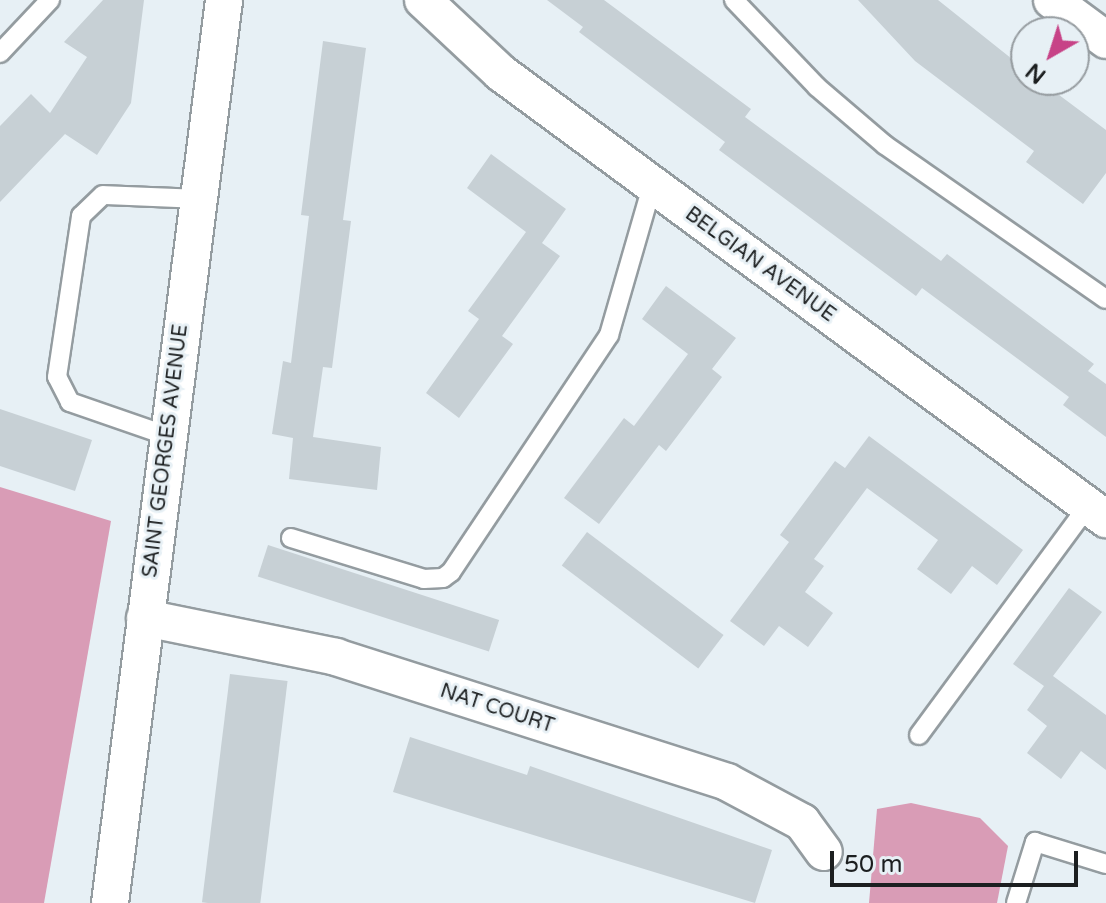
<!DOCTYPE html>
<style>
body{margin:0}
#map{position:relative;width:1106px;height:903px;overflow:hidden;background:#e7f0f5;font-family:"Varela Round",sans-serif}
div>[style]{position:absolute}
.forest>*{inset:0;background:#d99cb6}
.building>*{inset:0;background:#c7d0d5;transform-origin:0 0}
.roads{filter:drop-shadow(2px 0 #949ca0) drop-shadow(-2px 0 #949ca0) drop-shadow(0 2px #949ca0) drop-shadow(0 -2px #949ca0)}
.service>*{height:18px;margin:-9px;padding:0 9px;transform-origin:9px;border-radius:9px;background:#fff}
.minor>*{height:36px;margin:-18px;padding:0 18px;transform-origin:18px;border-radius:18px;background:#fff}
span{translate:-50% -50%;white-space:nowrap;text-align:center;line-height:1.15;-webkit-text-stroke:6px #e7f0f5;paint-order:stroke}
.street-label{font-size:20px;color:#1c1f20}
.north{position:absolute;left:1010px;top:16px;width:80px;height:80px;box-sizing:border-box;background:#e7f0f5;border:2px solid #969ca0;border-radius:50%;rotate:219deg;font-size:22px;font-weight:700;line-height:32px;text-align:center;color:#1c1f20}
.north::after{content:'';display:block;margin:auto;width:28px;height:36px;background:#c74387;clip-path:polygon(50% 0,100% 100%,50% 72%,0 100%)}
.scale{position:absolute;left:830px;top:851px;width:248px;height:36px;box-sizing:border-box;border:4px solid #1c1f20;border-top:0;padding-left:10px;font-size:24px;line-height:28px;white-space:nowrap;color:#1c1f20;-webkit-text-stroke:6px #e7f0f5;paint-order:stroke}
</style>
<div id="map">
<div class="forest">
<div style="clip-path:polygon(0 487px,111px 521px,44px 903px,0 903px)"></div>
<div style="clip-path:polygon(911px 803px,980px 818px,1008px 846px,997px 903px,869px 903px,877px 809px)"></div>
</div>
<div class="building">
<div style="clip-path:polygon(103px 0,144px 0,131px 103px,97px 155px,65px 134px,0 202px,0 126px,31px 94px,50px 113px,87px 57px,64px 42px)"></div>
<div style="clip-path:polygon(547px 0,604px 0,751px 109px,745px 117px,941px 261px,947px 254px,1094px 364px,1088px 371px,1106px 384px,1106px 437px,1063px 405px,1069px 397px,995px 342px,922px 288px,916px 296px,719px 150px,725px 142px,579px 32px,583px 27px)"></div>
<div style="clip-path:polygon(858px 0,938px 0,1026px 70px,1026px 80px,1039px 80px,1106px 130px,1106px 173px,1083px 204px,1026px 162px,1034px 151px,915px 61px)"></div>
<div style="clip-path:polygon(323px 41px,366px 48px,343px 220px,351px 221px,332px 368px,323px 367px,313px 437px,381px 447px,377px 490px,289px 479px,293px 438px,272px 434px,283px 361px,291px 363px,309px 216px,301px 215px)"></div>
<div style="clip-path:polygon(491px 154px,566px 209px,542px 243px,560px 256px,502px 336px,513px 344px,459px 418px,426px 393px,479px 319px,468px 311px,526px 232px,467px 188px)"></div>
<div style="clip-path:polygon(666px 286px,736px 338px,712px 369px,722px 377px,666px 451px,659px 445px,599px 524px,564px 498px,624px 418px,634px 426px,688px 354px,642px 319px)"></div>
<div style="clip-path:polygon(0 409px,92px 440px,75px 491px,0 466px)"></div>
<div style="clip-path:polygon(869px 436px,1023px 550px,997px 585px,972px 566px,951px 594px,917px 569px,938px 540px,867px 488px,814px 559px,824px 566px,805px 592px,833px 613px,808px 647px,779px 626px,764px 646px,730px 621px,789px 542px,780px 535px,835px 461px,845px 468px)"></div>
<div style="left:587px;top:532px;width:171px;height:42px;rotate:37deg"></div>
<div style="left:268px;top:545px;width:243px;height:33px;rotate:18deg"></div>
<div style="clip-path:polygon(1069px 588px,1102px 612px,1053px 676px,1106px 715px,1106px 770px,1081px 751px,1061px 779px,1027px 753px,1047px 726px,1027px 710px,1044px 686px,1013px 664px)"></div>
<div style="left:230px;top:674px;width:58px;height:230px;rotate:7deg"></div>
<div style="clip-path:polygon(410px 737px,527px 775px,530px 766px,772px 850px,755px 903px,393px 792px)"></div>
</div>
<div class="roads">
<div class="service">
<div style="left:734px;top:0;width:120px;rotate:46.3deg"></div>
<div style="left:817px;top:87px;width:89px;rotate:40.5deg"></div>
<div style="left:885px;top:145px;width:269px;rotate:34.9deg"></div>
<div style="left:0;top:53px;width:73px;rotate:-46.7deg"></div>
<div style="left:168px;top:436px;width:104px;rotate:-160.9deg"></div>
<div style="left:70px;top:402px;width:28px;rotate:-117deg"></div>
<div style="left:57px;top:377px;width:163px;rotate:-81.5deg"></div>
<div style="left:81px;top:216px;width:30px;rotate:-44deg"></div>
<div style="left:103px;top:195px;width:95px;rotate:2.4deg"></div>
<div style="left:291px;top:538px;width:139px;rotate:17.1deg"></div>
<div style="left:424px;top:579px;width:19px;rotate:-3deg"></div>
<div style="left:443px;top:578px;width:10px;rotate:-37deg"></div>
<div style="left:451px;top:572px;width:285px;rotate:-56.3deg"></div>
<div style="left:609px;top:335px;width:155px;rotate:-73.9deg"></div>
<div style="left:919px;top:735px;width:285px;rotate:-53.6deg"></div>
<div style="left:1016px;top:903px;width:64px;rotate:-72.7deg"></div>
<div style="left:1035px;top:842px;width:74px;rotate:17.2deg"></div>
</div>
<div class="minor">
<div style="left:423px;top:0;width:107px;rotate:43.1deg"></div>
<div style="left:501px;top:73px;width:752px;rotate:36.4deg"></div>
<div style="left:1052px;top:0;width:67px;rotate:36.5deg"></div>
<div style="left:145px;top:618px;width:195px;rotate:11.5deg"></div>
<div style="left:336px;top:657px;width:410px;rotate:17.7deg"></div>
<div style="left:727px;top:782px;width:85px;rotate:28.1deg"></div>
<div style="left:802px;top:822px;width:37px;rotate:54deg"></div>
<div style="left:110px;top:903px;width:910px;rotate:-82.8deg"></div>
</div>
</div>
<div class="street-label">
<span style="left:760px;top:265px;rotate:36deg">BELGIAN AVENUE</span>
<span style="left:166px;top:451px;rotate:-83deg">SAINT GEORGES AVENUE</span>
<span style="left:497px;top:709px;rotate:18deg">NAT COURT</span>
</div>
<div class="north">N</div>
<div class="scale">50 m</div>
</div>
